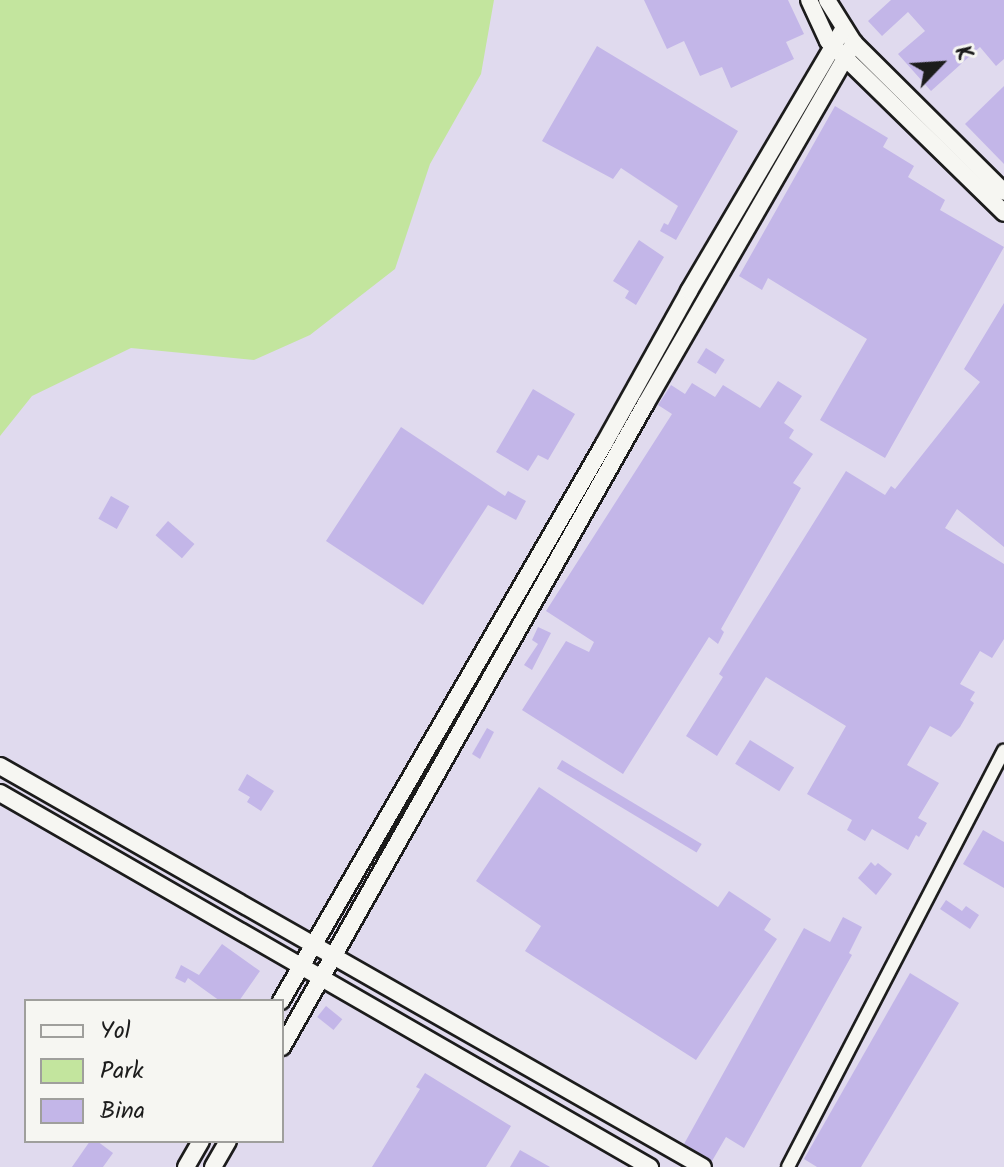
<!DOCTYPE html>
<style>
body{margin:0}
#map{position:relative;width:1004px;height:1167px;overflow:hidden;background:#ece9f0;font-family:Kalam,sans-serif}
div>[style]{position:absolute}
.built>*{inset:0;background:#e0daee}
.green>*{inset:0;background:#c3e59e}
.building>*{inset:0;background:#c3b6e8;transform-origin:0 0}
.roads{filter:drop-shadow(2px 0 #1c1c1c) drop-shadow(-2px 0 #1c1c1c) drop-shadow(0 2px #1c1c1c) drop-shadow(0 -2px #1c1c1c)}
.minor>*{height:12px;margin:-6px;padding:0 6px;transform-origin:6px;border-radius:6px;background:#f6f6f2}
.tertiary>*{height:16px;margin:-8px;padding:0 8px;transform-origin:8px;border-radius:8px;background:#f6f6f2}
span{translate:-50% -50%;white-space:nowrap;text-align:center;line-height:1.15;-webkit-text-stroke:7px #f6f6f2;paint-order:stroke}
.legend{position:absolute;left:24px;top:999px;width:260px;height:144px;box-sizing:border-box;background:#f6f6f2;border:2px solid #9f9f9c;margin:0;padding:10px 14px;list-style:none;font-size:24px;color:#1c1c1c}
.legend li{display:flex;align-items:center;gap:16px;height:40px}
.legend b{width:40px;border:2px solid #9f9f9c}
.north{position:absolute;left:900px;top:24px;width:80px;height:80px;-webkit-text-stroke:6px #f6f6f2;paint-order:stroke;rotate:65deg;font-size:22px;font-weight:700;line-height:32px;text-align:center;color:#1c1c1c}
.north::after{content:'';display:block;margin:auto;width:28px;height:36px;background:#1c1c1c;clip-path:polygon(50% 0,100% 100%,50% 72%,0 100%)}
</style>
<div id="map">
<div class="built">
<div style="clip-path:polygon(evenodd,0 0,1004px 0,1004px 1167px,0 1167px,0 0,26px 1001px,282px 1001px,282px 1141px,26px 1141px,26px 1001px)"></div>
</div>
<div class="green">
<div style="clip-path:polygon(0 0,494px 0,481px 74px,430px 164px,395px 269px,310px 335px,254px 360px,131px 348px,32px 396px,0 436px)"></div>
</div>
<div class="building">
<div style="clip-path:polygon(644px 0,788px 0,804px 34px,786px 42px,794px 59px,731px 88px,722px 67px,700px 76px,684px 41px,667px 49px)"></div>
<div style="clip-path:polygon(891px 0,1004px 0,1004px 59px,996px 66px,980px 47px,931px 91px,898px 54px,925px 31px,908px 12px,882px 36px,868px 21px)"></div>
<div style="clip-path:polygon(597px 46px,738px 131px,676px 240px,660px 231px,664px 223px,668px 225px,678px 206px,621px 168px,613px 179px,542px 141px)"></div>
<div style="clip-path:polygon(1004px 86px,1004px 164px,965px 124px)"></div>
<div style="clip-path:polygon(835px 106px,888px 138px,883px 147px,914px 166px,908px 177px,945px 200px,940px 210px,1004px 247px,885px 458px,820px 420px,867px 339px,768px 278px,762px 290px,739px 276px)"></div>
<div style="clip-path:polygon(639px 240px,664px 257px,636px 305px,625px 298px,629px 291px,613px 281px)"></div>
<div style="clip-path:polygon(1004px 303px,1004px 547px,957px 509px,945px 528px,1004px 564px,1004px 639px,992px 658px,980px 651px,960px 684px,975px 692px,970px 700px,974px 703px,960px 727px,951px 737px,930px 726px,907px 765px,939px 783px,918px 818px,927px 823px,919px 837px,916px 835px,908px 850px,872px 829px,865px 841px,847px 830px,852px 820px,807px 794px,846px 726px,766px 677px,717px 756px,686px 736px,723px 677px,719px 674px,846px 471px,885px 495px,891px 486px,895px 489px,980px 382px,964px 369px)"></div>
<div style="left:706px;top:348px;width:22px;height:17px;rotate:32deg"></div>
<div style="clip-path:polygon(778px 381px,802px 396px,784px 423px,794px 430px,789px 438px,813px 454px,793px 483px,801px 488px,721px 629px,724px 632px,718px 644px,709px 637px,623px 774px,522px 710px,566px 641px,589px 652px,594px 642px,546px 611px,672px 414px,658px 405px,671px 385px,685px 394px,692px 383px,715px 397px,723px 385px,760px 408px)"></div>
<div style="clip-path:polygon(533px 389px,575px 414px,548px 460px,538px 455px,528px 471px,496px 452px)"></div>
<div style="clip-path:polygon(401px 427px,505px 496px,508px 491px,526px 501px,516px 520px,488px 505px,423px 605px,326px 541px)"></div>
<div style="left:111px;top:496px;width:21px;height:26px;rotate:29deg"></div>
<div style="left:168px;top:521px;width:35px;height:19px;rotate:41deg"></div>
<div style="clip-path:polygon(538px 627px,551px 633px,532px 670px,524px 665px,538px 644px,532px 640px)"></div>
<div style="clip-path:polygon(487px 728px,494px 732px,480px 759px,472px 754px)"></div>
<div style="left:750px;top:740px;width:52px;height:28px;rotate:32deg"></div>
<div style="left:562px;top:760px;width:163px;height:10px;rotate:31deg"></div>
<div style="clip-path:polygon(247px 774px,274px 791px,261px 811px,247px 802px,250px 797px,238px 790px)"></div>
<div style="clip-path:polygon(539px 787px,718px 907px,729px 891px,771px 919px,764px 930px,777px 939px,696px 1060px,525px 951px,541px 926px,476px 881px)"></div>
<div style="clip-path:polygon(983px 830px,1004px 842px,1004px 888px,963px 864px)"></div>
<div style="clip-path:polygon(871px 862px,875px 866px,878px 863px,892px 874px,876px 895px,858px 878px)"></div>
<div style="clip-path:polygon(946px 900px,962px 911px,966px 906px,979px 915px,970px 929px,940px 909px)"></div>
<div style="clip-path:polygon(843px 917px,862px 927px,849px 953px,852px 955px,744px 1148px,726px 1137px,712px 1161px,684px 1144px,804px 928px,830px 942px)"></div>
<div style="clip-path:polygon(222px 944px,260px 971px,239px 1001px,220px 1001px,188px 978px,185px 983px,175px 978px,181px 965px,199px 975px)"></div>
<div style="clip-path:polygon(910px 973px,959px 1003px,861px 1167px,817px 1167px,804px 1159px)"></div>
<div style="left:326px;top:1006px;width:21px;height:14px;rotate:39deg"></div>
<div style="clip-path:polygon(425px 1073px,511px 1126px,486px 1167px,372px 1167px,420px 1089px,416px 1087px)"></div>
<div style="clip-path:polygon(90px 1141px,97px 1141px,113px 1153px,103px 1167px,72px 1167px)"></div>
<div style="clip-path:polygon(520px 1150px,550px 1167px,510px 1167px)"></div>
</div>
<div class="roads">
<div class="minor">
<div style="left:788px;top:1167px;width:469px;rotate:-62.6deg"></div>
</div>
<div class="tertiary">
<div style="left:809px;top:0;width:45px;rotate:65.1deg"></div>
<div style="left:828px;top:41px;width:246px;rotate:44.3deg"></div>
<div style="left:827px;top:0;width:51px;rotate:57.9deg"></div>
<div style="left:854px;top:43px;width:211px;rotate:44.8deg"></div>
<div style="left:0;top:766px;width:809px;rotate:29.7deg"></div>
<div style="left:0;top:793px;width:750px;rotate:29.92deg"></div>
<div style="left:281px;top:1001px;width:644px;rotate:-59.89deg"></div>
<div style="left:604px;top:444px;width:175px;rotate:-60.9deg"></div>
<div style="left:689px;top:291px;width:305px;rotate:-59.5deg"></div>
<div style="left:282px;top:1047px;width:740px;rotate:-60.52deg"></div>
<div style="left:646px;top:403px;width:416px;rotate:-60deg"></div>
<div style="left:186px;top:1167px;width:30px;rotate:-60deg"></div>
<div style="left:213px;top:1167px;width:30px;rotate:-60deg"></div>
</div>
</div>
<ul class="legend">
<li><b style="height:10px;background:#f6f6f2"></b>Yol</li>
<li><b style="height:22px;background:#c3e59e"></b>Park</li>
<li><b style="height:22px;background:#c3b6e8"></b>Bina</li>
</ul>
<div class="north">K</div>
</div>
